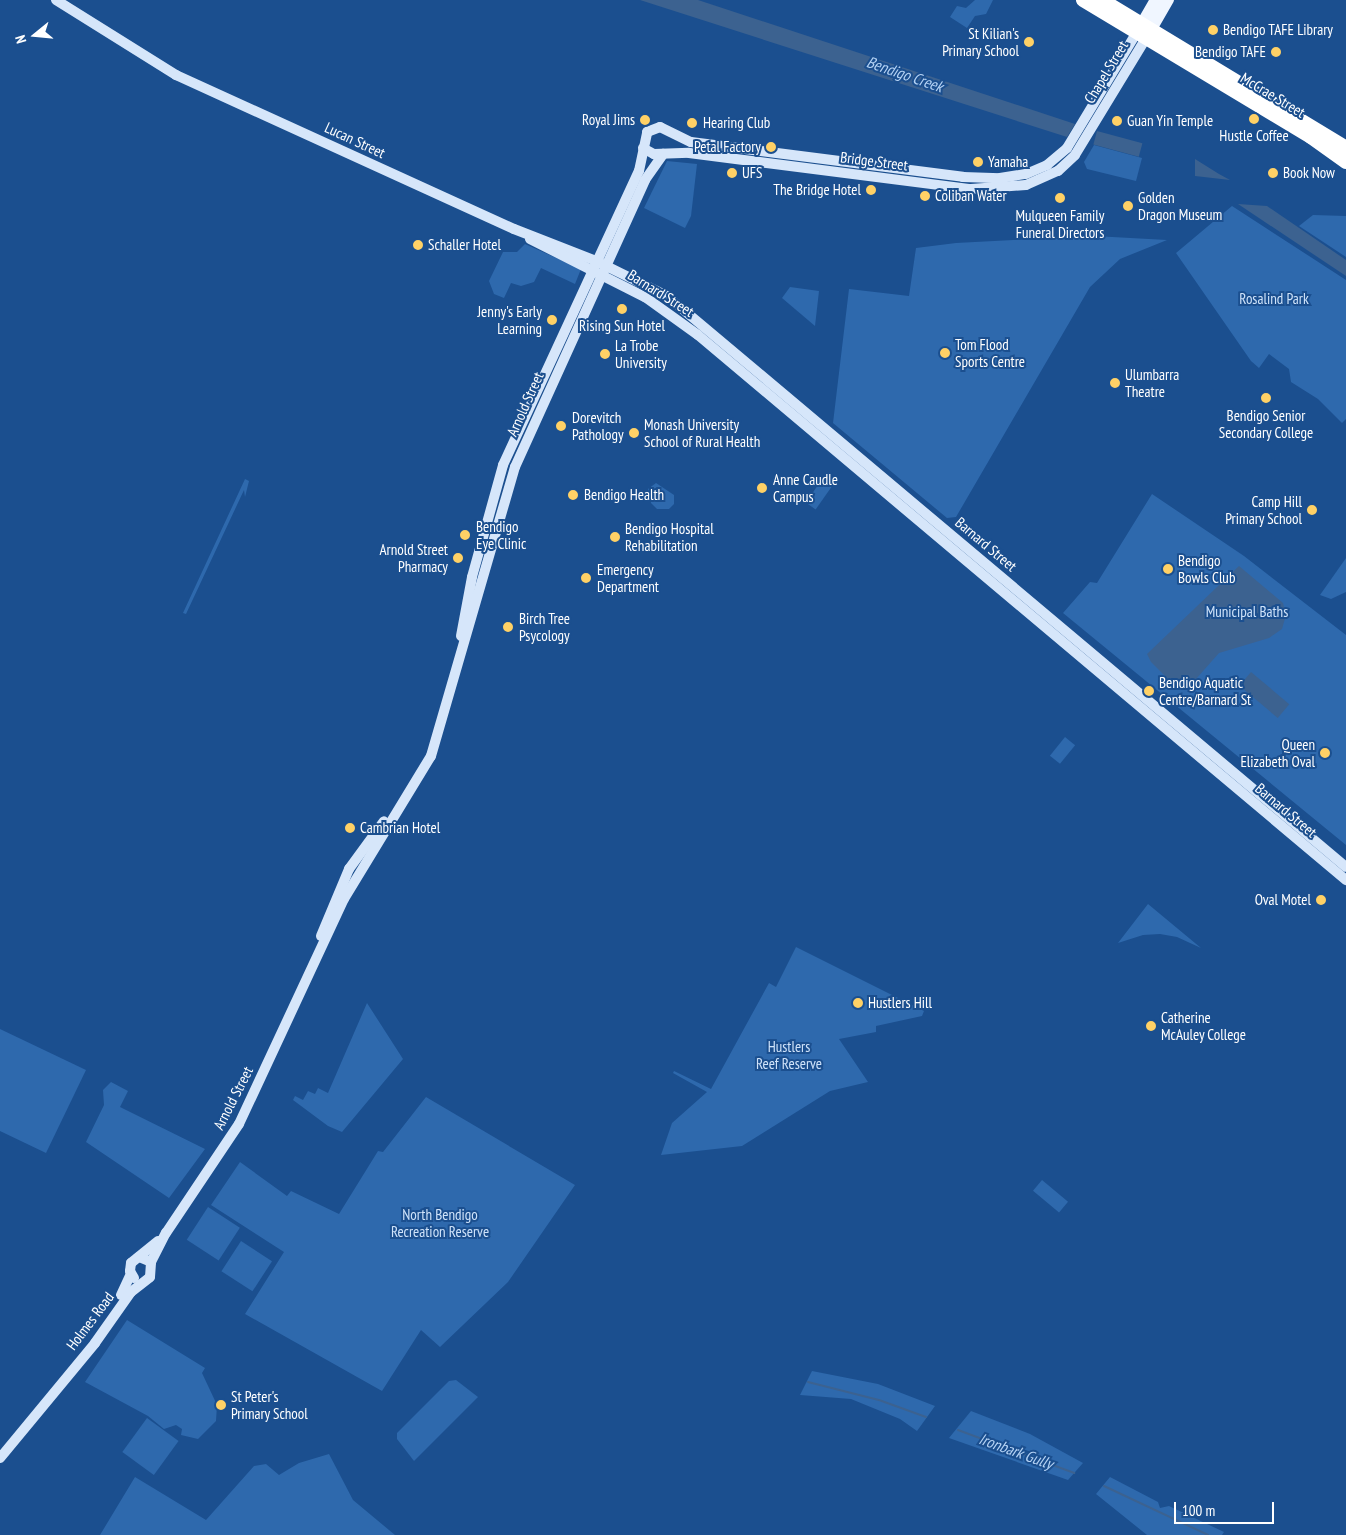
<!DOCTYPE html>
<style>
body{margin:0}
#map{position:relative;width:1346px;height:1535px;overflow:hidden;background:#1b4f8f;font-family:"PT Sans Narrow",sans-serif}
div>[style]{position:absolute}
.green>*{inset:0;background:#2e69ad;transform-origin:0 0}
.water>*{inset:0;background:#3c6290;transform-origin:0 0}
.stream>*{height:2px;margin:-1px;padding:0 1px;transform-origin:1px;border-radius:1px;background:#3c6290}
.secondary>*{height:10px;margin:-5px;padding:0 5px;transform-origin:5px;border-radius:5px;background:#d6e6fa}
.primary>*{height:12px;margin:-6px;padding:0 6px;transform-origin:6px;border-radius:6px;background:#f0f6ff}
.highway>*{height:14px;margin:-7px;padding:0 7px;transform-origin:7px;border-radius:7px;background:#fff}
.tram>*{height:1px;margin:-0.5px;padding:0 0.5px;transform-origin:0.5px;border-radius:0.5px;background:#fff}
.dots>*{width:14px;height:14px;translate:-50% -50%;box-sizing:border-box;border:2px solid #1b4f8f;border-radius:50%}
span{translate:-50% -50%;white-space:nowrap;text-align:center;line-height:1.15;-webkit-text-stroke:4px #1b4f8f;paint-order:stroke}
.poi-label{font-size:15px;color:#fff}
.left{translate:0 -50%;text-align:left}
.right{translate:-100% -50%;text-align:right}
.street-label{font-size:15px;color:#fff}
.park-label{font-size:15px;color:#cfe3fa}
.water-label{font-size:16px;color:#b5d3f5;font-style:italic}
.north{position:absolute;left:10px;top:10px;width:50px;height:50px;-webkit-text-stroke:4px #1b4f8f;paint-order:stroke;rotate:253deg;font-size:14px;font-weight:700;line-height:20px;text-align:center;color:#fff}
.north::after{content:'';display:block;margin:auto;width:18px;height:22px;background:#fff;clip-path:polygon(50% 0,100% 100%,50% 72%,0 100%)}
.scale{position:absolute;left:1174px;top:1502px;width:100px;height:22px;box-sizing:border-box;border:2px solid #fff;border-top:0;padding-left:6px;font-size:15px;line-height:18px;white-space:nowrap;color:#fff;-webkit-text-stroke:4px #1b4f8f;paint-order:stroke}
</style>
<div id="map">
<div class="green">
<div style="clip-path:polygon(975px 0,993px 0,986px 14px,975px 16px,967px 28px,950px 17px,957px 6px,966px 8px)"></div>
<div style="clip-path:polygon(1094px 145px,1142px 158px,1136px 181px,1087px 169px,1084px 162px)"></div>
<div style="clip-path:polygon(667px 161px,697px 164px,691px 216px,685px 228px,644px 208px)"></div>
<div style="clip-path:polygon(1232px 206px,1346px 280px,1346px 419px,1342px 423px,1318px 399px,1291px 382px,1289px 369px,1269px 354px,1259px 368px,1251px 361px,1176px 253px)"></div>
<div style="clip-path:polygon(1313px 215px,1346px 216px,1346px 257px,1299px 226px)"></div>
<div style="clip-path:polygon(1094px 236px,1167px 240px,1120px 259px,1090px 287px,956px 517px,947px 518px,833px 423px,849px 289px,909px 296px,916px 248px,956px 243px)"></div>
<div style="clip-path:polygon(525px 244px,581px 269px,575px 284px,541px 268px,534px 282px,521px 286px,511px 283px,504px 298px,494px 294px,489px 281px,503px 252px,517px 252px)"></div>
<div style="clip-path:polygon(790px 287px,819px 291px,815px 326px,782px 298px)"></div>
<div style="left:823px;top:478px;width:12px;height:30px;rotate:35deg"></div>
<div style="clip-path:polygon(245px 479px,249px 481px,245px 497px,244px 490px,186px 614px,183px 613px)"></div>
<div style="clip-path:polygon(656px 483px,674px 495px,674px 504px,669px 509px,657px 509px,651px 503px,648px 489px)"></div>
<div style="clip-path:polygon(1152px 494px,1244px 556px,1346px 635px,1346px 845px,1063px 613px,1090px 582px,1097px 583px)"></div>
<div style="clip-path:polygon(1346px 558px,1346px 592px,1331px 599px,1320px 595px)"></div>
<div style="left:1065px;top:737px;width:13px;height:24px;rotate:39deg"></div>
<div style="clip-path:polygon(1148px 904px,1201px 948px,1177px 937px,1160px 934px,1143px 935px,1118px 943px)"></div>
<div style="clip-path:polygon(796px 947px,924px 1011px,922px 1016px,876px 1026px,876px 1032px,839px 1039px,868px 1082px,830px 1091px,742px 1146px,661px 1155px,672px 1123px,707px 1092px,673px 1073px,674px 1071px,711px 1089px,769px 983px,776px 987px)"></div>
<div style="clip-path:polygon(367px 1003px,403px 1059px,342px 1132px,328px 1126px,293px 1100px,295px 1096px,303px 1100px,308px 1091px,315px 1094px,318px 1088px,328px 1093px)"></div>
<div style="clip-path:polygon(0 1029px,86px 1070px,46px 1153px,0 1131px)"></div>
<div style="clip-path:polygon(111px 1082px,128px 1091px,120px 1107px,205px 1149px,169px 1198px,86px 1142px,104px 1105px,103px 1090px)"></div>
<div style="clip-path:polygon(426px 1097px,575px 1185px,508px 1282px,440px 1347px,421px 1330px,382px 1391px,245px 1314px,284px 1252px,211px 1205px,240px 1162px,287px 1196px,291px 1191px,339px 1214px,378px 1151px,383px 1152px)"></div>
<div style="left:1042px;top:1180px;width:34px;height:14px;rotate:40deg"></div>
<div style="left:208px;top:1207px;width:38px;height:39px;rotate:33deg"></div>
<div style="left:241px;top:1241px;width:37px;height:36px;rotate:33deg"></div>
<div style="clip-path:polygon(127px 1320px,205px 1368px,202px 1373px,217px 1405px,216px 1421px,198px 1439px,181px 1435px,182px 1429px,176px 1425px,164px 1429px,148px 1416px,85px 1382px)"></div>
<div style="clip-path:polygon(812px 1371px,878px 1384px,935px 1406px,917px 1431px,900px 1419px,851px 1399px,800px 1395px)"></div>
<div style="clip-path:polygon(456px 1380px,478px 1397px,414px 1461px,397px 1439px,397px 1433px,449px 1381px)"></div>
<div style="clip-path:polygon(971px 1411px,1030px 1434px,1083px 1463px,1068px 1480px,949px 1438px)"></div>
<div style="left:147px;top:1418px;width:39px;height:42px;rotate:36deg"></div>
<div style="clip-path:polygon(329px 1454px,353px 1500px,395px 1535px,100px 1535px,135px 1477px,206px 1520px,254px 1466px,266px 1464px,279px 1475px,299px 1463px)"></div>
<div style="clip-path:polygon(1110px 1477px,1158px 1502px,1160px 1508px,1169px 1506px,1224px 1532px,1222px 1535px,1147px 1535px,1096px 1494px)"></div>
</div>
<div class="water">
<div style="clip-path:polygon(640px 0,698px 0,1075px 124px,1067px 137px)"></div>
<div style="left:1097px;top:131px;width:47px;height:14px;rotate:15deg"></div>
<div style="clip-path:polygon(1195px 159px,1219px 174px,1230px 180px,1195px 176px)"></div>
<div style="clip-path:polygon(1238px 204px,1267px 206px,1346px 260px,1346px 276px)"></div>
<div style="clip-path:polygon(1239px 566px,1283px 603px,1286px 615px,1282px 629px,1269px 638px,1219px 653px,1196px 679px,1182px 685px,1174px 685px,1151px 662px,1147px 654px)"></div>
<div style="left:1251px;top:672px;width:50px;height:18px;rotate:40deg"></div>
</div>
<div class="stream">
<div style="left:808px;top:1382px;width:73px;rotate:14.2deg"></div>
<div style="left:879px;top:1400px;width:50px;rotate:19.9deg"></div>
<div style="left:958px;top:1430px;width:124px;rotate:20.3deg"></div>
<div style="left:1104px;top:1486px;width:115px;rotate:25.2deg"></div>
</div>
<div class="secondary">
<div style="left:56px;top:0;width:142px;rotate:32deg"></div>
<div style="left:176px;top:75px;width:371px;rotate:24.5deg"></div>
<div style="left:514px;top:229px;width:88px;rotate:21.3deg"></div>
<div style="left:596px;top:261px;width:79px;rotate:26.2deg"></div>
<div style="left:667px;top:296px;width:887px;rotate:40.06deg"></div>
<div style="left:643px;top:148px;width:13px;rotate:29deg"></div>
<div style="left:654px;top:154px;width:35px;rotate:-2deg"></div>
<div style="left:689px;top:153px;width:284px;rotate:7.3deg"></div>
<div style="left:971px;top:189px;width:55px;rotate:-4.2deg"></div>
<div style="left:1026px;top:185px;width:35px;rotate:-24deg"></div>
<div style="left:1058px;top:171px;width:23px;rotate:-43deg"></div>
<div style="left:1075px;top:155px;width:137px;rotate:-58.7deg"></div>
<div style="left:530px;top:239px;width:129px;rotate:26.8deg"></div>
<div style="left:645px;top:297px;width:65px;rotate:35.6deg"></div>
<div style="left:698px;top:335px;width:847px;rotate:40.07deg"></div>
<div style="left:461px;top:636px;width:60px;rotate:-79.4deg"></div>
<div style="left:472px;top:577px;width:116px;rotate:-74.5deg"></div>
<div style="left:503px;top:465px;width:324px;rotate:-65.2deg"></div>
<div style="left:639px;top:171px;width:40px;rotate:-78deg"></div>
<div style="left:647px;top:132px;width:14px;rotate:-21deg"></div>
<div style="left:660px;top:127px;width:34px;rotate:26deg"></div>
<div style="left:691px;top:142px;width:274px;rotate:7.3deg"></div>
<div style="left:963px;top:177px;width:37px;rotate:2deg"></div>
<div style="left:1000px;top:178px;width:26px;rotate:-9deg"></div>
<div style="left:1026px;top:174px;width:23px;rotate:-23deg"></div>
<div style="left:1047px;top:165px;width:26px;rotate:-40deg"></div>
<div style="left:1067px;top:148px;width:135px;rotate:-58.9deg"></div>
<div style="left:321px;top:936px;width:73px;rotate:-67.3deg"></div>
<div style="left:349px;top:869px;width:59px;rotate:-53.9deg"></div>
<div style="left:151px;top:1262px;width:33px;rotate:-63deg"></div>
<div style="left:166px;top:1233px;width:131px;rotate:-56.2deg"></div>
<div style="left:239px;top:1124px;width:248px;rotate:-65deg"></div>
<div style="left:344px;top:899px;width:167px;rotate:-58.7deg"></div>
<div style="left:431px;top:756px;width:301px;rotate:-73.8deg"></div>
<div style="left:515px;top:467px;width:315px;rotate:-65.6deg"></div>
<div style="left:645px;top:180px;width:32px;rotate:-55deg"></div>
<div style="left:134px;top:1278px;width:8px;rotate:-120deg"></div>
<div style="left:130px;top:1271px;width:8px;rotate:-83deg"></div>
<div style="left:131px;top:1263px;width:35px;rotate:-39deg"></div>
<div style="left:121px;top:1295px;width:23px;rotate:-65deg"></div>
<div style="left:0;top:1458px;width:149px;rotate:-50.4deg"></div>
<div style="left:95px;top:1343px;width:62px;rotate:-54.8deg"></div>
<div style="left:131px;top:1292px;width:24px;rotate:-38deg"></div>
<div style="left:150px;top:1277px;width:15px;rotate:-86deg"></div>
<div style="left:151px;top:1262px;width:13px;rotate:-157deg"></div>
</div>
<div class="primary">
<div style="left:1142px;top:24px;width:28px;rotate:-60deg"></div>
<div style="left:1151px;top:29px;width:34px;rotate:-60deg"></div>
</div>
<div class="highway">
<div style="left:1083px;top:0;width:266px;rotate:31deg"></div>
<div style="left:1311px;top:137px;width:43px;rotate:35.5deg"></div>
<div style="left:1102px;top:0;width:285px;rotate:31.2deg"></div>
</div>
<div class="tram">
<div style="left:1092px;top:0;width:297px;rotate:31.2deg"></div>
</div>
<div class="dots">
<div style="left:1213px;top:30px;background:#ffd166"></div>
<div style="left:1029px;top:42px;background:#ffd166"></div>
<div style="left:1276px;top:52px;background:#ffd166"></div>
<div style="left:1254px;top:119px;background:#ffd166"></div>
<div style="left:645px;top:120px;background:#ffd166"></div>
<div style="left:1117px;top:121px;background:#ffd166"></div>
<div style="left:692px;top:123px;background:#ffd166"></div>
<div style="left:771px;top:147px;background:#ffd166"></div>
<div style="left:978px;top:162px;background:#ffd166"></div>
<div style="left:732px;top:173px;background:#ffd166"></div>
<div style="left:1273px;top:173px;background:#ffd166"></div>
<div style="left:871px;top:190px;background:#ffd166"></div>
<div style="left:925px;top:196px;background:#ffd166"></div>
<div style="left:1060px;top:198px;background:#ffd166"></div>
<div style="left:1128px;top:206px;background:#ffd166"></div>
<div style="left:418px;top:245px;background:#ffd166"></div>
<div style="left:622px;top:309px;background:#ffd166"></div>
<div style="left:552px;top:320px;background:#ffd166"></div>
<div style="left:945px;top:353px;background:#ffd166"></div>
<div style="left:605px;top:354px;background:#ffd166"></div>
<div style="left:1115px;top:383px;background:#ffd166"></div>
<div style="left:1266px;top:398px;background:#ffd166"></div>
<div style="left:561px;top:426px;background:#ffd166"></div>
<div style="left:634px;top:433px;background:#ffd166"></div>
<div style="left:762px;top:488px;background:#ffd166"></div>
<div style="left:573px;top:495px;background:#ffd166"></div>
<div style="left:1312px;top:510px;background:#ffd166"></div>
<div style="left:465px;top:535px;background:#ffd166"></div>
<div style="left:615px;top:537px;background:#ffd166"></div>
<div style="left:458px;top:558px;background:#ffd166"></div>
<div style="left:1168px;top:569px;background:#ffd166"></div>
<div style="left:586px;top:578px;background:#ffd166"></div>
<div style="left:508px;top:627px;background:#ffd166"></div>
<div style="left:1149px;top:691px;background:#ffd166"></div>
<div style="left:1325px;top:753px;background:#ffd166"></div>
<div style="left:350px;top:828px;background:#ffd166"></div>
<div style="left:1321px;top:900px;background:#ffd166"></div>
<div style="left:858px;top:1003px;background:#ffd166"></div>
<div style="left:1151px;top:1026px;background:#ffd166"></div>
<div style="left:221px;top:1405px;background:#ffd166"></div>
</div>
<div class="poi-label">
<span class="left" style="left:1223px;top:30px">Bendigo TAFE Library</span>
<span class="right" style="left:1019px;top:42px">St Kilian's<br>Primary School</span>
<span class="right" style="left:1266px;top:52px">Bendigo TAFE</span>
<span class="right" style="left:635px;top:120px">Royal Jims</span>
<span class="left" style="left:1127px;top:121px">Guan Yin Temple</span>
<span class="left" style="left:703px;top:123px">Hearing Club</span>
<span style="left:1254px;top:136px">Hustle Coffee</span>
<span class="right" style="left:761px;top:147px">Petal Factory</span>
<span class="left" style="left:988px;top:162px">Yamaha</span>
<span class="left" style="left:742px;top:173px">UFS</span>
<span class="left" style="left:1283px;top:173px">Book Now</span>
<span class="right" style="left:861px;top:190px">The Bridge Hotel</span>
<span class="left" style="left:935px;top:196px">Coliban Water</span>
<span class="left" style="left:1138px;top:206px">Golden<br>Dragon Museum</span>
<span style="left:1060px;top:224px">Mulqueen Family<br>Funeral Directors</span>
<span class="left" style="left:428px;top:245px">Schaller Hotel</span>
<span class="right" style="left:542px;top:320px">Jenny's Early<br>Learning</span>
<span style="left:622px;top:326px">Rising Sun Hotel</span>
<span class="left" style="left:955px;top:353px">Tom Flood<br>Sports Centre</span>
<span class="left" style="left:615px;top:354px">La Trobe<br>University</span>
<span class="left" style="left:1125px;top:383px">Ulumbarra<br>Theatre</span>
<span style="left:1266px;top:424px">Bendigo Senior<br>Secondary College</span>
<span class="left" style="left:572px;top:426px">Dorevitch<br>Pathology</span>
<span class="left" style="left:644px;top:433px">Monash University<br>School of Rural Health</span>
<span class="left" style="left:773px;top:488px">Anne Caudle<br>Campus</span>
<span class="left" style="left:584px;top:495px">Bendigo Health</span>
<span class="right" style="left:1302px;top:510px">Camp Hill<br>Primary School</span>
<span class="left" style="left:476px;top:535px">Bendigo<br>Eye Clinic</span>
<span class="left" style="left:625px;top:537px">Bendigo Hospital<br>Rehabilitation</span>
<span class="right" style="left:448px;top:558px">Arnold Street<br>Pharmacy</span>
<span class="left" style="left:1178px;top:569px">Bendigo<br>Bowls Club</span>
<span class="left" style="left:597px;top:578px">Emergency<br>Department</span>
<span class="left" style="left:519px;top:627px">Birch Tree<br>Psycology</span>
<span class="left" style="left:1159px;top:691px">Bendigo Aquatic<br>Centre/Barnard St</span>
<span class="right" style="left:1315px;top:753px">Queen<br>Elizabeth Oval</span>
<span class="left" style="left:360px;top:828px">Cambrian Hotel</span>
<span class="right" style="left:1311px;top:900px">Oval Motel</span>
<span class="left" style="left:868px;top:1003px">Hustlers Hill</span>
<span class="left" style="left:1161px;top:1026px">Catherine<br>McAuley College</span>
<span class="left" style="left:231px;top:1405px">St Peter's<br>Primary School</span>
</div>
<div class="street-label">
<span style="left:1106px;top:72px;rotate:-59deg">Chapel Street</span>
<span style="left:1273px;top:95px;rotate:31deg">McCrae Street</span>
<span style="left:355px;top:140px;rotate:25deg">Lucan Street</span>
<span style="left:874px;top:161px;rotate:7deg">Bridge Street</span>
<span style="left:661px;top:293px;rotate:32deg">Barnard Street</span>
<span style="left:525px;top:404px;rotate:-66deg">Arnold Street</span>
<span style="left:986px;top:544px;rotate:40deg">Barnard Street</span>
<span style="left:1286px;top:810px;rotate:40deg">Barnard Street</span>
<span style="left:233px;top:1098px;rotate:-63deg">Arnold Street</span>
<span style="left:90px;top:1321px;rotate:-53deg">Holmes Road</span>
</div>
<div class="park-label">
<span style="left:1274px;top:299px">Rosalind Park</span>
<span style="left:1247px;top:612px">Municipal Baths</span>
<span style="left:789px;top:1055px">Hustlers<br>Reef Reserve</span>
<span style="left:440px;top:1223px">North Bendigo<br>Recreation Reserve</span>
</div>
<div class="water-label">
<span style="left:905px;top:74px;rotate:19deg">Bendigo Creek</span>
<span style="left:1016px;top:1451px;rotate:20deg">Ironbark Gully</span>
</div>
<div class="north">N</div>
<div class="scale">100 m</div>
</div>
